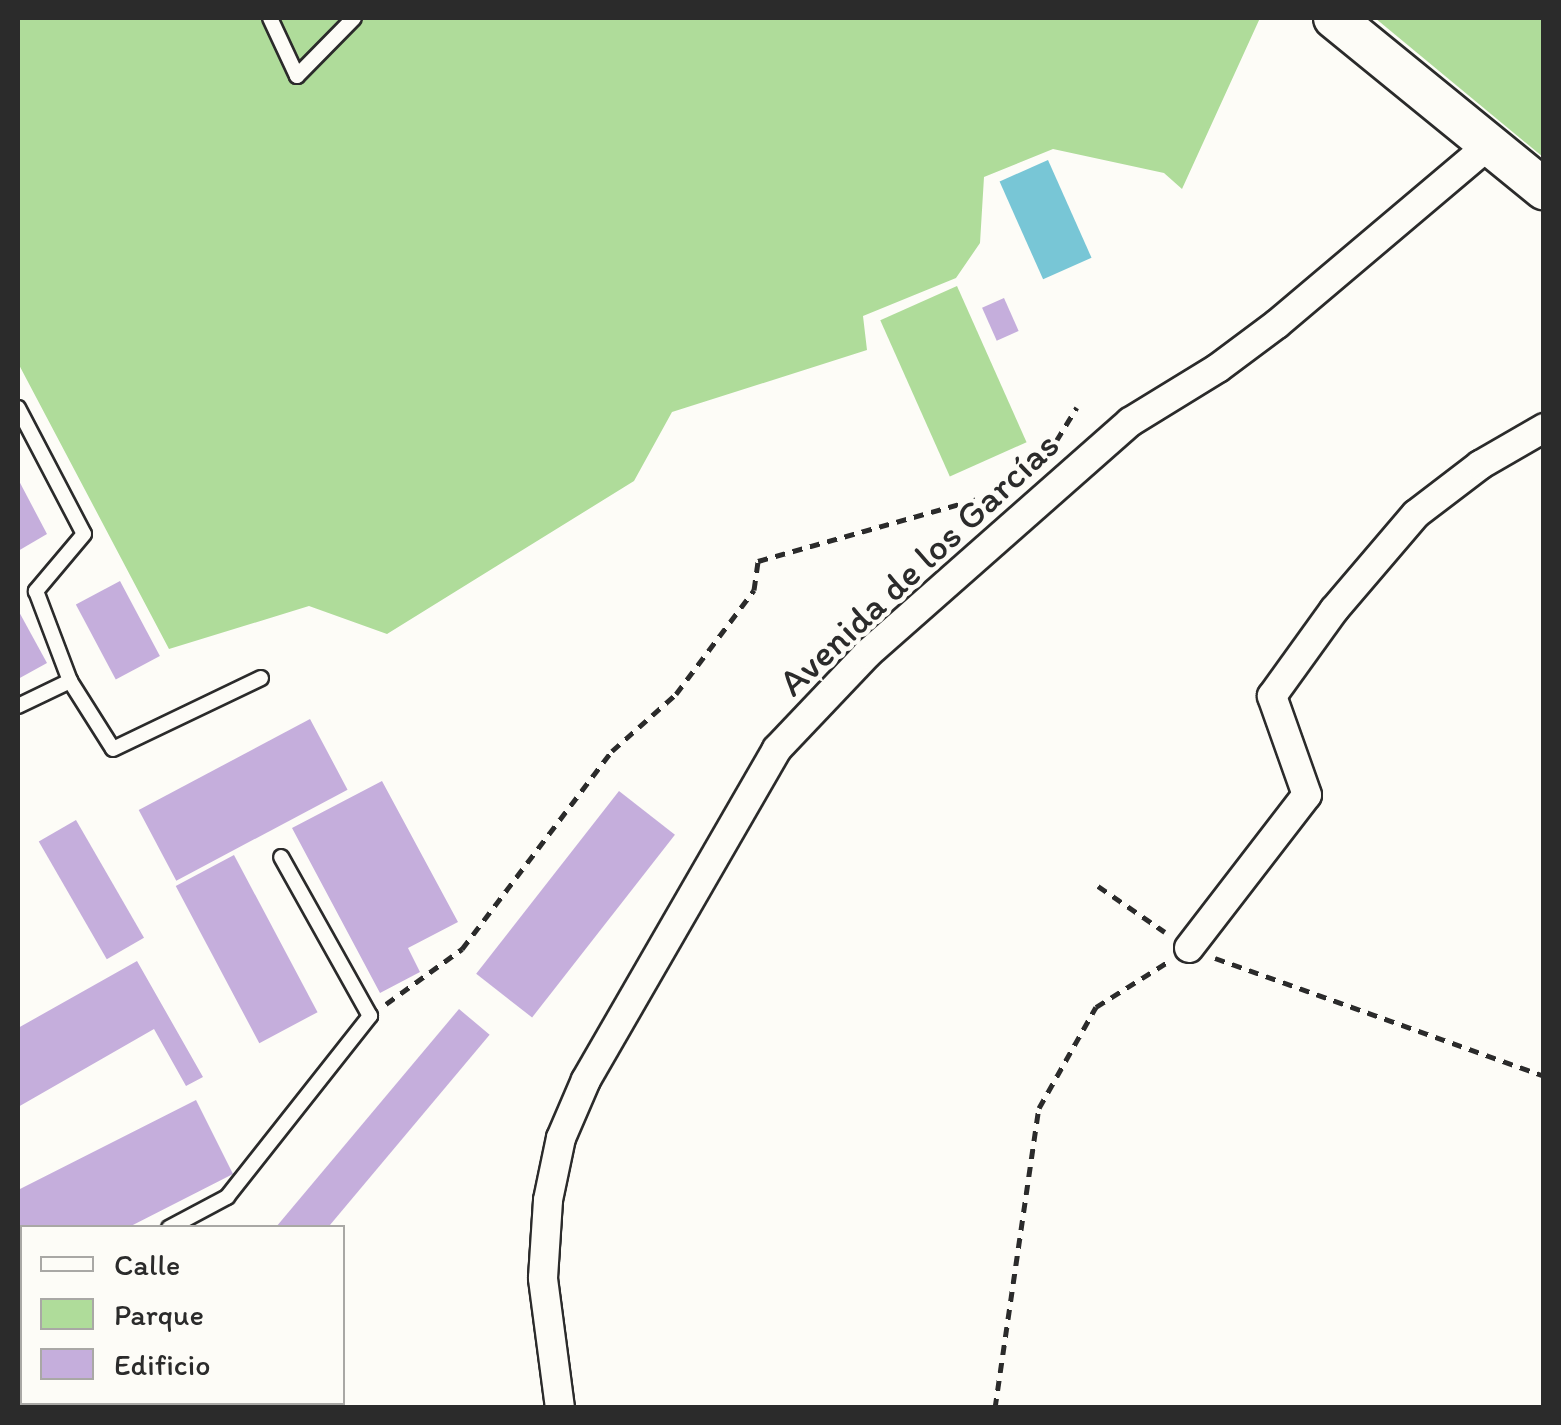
<!DOCTYPE html>
<meta charset="utf-8">
<style>
body{margin:0}
#map{position:relative;width:1561px;height:1425px;overflow:hidden;background:#fdfcf7;font-family:Itim,sans-serif}
div>[style]{position:absolute}
.green>*{inset:0;background:#afdc9a;transform-origin:0 0}
.water>*{inset:0;background:#78c6d6;transform-origin:0 0}
.building>*{inset:0;background:#c5aedc;transform-origin:0 0}
.path>*{height:5px;margin-top:-2.5px;transform-origin:0;background:repeating-linear-gradient(90deg,#2b2b2b 0 10px,transparent 0 18px)}
.roads{filter:drop-shadow(2px 0 #2b2b2b) drop-shadow(-2px 0 #2b2b2b) drop-shadow(0 2px #2b2b2b) drop-shadow(0 -2px #2b2b2b)}
.lane>*{height:14px;margin:-7px;padding:0 7px;transform-origin:7px;border-radius:7px;background:#fdfcf7}
.street>*{height:28px;margin:-14px;padding:0 14px;transform-origin:14px;border-radius:14px;background:#fdfcf7}
.secondary>*{height:40px;margin:-20px;padding:0 20px;transform-origin:20px;border-radius:20px;background:#fdfcf7}
span{translate:-50% -50%;white-space:nowrap;text-align:center;line-height:1.15;-webkit-text-stroke:9px #fdfcf7;paint-order:stroke}
.street-label{font-size:38px;color:#2b2b2b}
.frame{position:absolute;inset:0;border:20px solid #2b2b2b;pointer-events:none}
.legend{position:absolute;left:20px;top:1225px;width:325px;height:180px;box-sizing:border-box;background:#fdfcf7;border:2px solid #a9a8a5;margin:0;padding:12px 18px;list-style:none;font-size:30px;color:#2b2b2b}
.legend li{display:flex;align-items:center;gap:20px;height:50px}
.legend b{width:50px;border:2px solid #a9a8a5}
</style>
<div id="map">
<div class="green">
<div style="clip-path:polygon(18px 18px,1260px 18px,1182px 189px,1164px 173px,1053px 149px,984px 177px,980px 243px,956px 278px,863px 316px,867px 350px,672px 412px,634px 481px,387px 634px,309px 606px,169px 649px,18px 363px)"></div>
<div style="clip-path:polygon(1375px 18px,1543px 18px,1543px 157px)"></div>
<div style="left:957px;top:286px;width:171px;height:84px;rotate:66deg"></div>
</div>
<div class="water">
<div style="left:1048px;top:160px;width:107px;height:53px;rotate:66deg"></div>
</div>
<div class="building">
<div style="left:1004px;top:298px;width:36px;height:24px;rotate:66deg"></div>
<div style="clip-path:polygon(18px 479px,47px 534px,18px 551px)"></div>
<div style="left:120px;top:581px;width:85px;height:50px;rotate:62deg"></div>
<div style="clip-path:polygon(18px 610px,47px 663px,18px 679px)"></div>
<div style="left:310px;top:719px;width:80px;height:194px;rotate:62deg"></div>
<div style="clip-path:polygon(382px 781px,458px 922px,408px 948px,420px 972px,380px 993px,292px 828px)"></div>
<div style="left:619px;top:791px;width:71px;height:232px;rotate:38deg"></div>
<div style="left:76px;top:820px;width:136px;height:43px;rotate:60deg"></div>
<div style="left:234px;top:855px;width:178px;height:66px;rotate:62deg"></div>
<div style="clip-path:polygon(137px 961px,203px 1077px,186px 1086px,154px 1029px,18px 1107px,18px 1028px)"></div>
<div style="left:459px;top:1009px;width:40px;height:283px;rotate:40deg"></div>
<div style="clip-path:polygon(196px 1100px,233px 1174px,127px 1228px,22px 1228px,22px 1280px,18px 1283px,18px 1190px)"></div>
</div>
<div class="path">
<div style="left:1047px;top:456px;width:57px;rotate:-58.5deg"></div>
<div style="left:1098px;top:886px;width:81px;rotate:34.5deg"></div>
<div style="left:1215px;top:958px;width:350px;rotate:19.7deg"></div>
<div style="left:386px;top:1004px;width:94px;rotate:-35.9deg"></div>
<div style="left:462px;top:949px;width:248px;rotate:-52.9deg"></div>
<div style="left:612px;top:751px;width:86px;rotate:-41.7deg"></div>
<div style="left:676px;top:694px;width:130px;rotate:-53.1deg"></div>
<div style="left:754px;top:590px;width:29px;rotate:-82deg"></div>
<div style="left:758px;top:561px;width:232px;rotate:-15.8deg"></div>
<div style="left:981px;top:498px;width:40px;rotate:-25deg"></div>
<div style="left:995px;top:1408px;width:303px;rotate:-81.7deg"></div>
<div style="left:1039px;top:1108px;width:116px;rotate:-60.6deg"></div>
<div style="left:1096px;top:1007px;width:83px;rotate:-32.2deg"></div>
</div>
<div class="roads">
<div class="lane">
<div style="left:270px;top:18px;width:64px;rotate:65deg"></div>
<div style="left:297px;top:76px;width:81px;rotate:-45.5deg"></div>
<div style="left:18px;top:408px;width:142px;rotate:62.4deg"></div>
<div style="left:84px;top:534px;width:75px;rotate:130.1deg"></div>
<div style="left:36px;top:591px;width:96px;rotate:69.3deg"></div>
<div style="left:70px;top:681px;width:80px;rotate:57.7deg"></div>
<div style="left:113px;top:749px;width:164px;rotate:-25.6deg"></div>
<div style="left:18px;top:706px;width:58px;rotate:-25.7deg"></div>
<div style="left:169px;top:1228px;width:66px;rotate:-28.1deg"></div>
<div style="left:227px;top:1197px;width:231px;rotate:-51.7deg"></div>
<div style="left:370px;top:1016px;width:182px;rotate:-119.2deg"></div>
<div style="left:18px;top:1307px;width:4px;rotate:-27deg"></div>
</div>
<div class="street">
<div style="left:1189px;top:948px;width:193px;rotate:-52.4deg"></div>
<div style="left:1307px;top:795px;width:105px;rotate:-109.5deg"></div>
<div style="left:1272px;top:696px;width:106px;rotate:-54.2deg"></div>
<div style="left:1334px;top:610px;width:126px;rotate:-49.5deg"></div>
<div style="left:1416px;top:514px;width:81px;rotate:-37.4deg"></div>
<div style="left:1480px;top:465px;width:74px;rotate:-30deg"></div>
<div style="left:560px;top:1408px;width:131px;rotate:-97.5deg"></div>
<div style="left:543px;top:1278px;width:78px;rotate:-86.3deg"></div>
<div style="left:548px;top:1200px;width:63px;rotate:-78.2deg"></div>
<div style="left:561px;top:1138px;width:63px;rotate:-66.7deg"></div>
<div style="left:586px;top:1080px;width:382px;rotate:-60deg"></div>
<div style="left:777px;top:749px;width:131px;rotate:-46.5deg"></div>
<div style="left:867px;top:654px;width:351px;rotate:-41.4deg"></div>
<div style="left:1130px;top:422px;width:103px;rotate:-31.5deg"></div>
<div style="left:1218px;top:368px;width:74px;rotate:-36.7deg"></div>
<div style="left:1277px;top:324px;width:279px;rotate:-40.2deg"></div>
</div>
<div class="secondary">
<div style="left:1334px;top:18px;width:271px;rotate:39.2deg"></div>
</div>
</div>
<div class="street-label">
<span style="left:919px;top:564px;rotate:-43deg">Avenida de los Garcías</span>
</div>
<div class="frame"></div>
<ul class="legend">
<li><b style="height:12px;background:#fdfcf7"></b>Calle</li>
<li><b style="height:28px;background:#afdc9a"></b>Parque</li>
<li><b style="height:28px;background:#c5aedc"></b>Edificio</li>
</ul>
</div>
